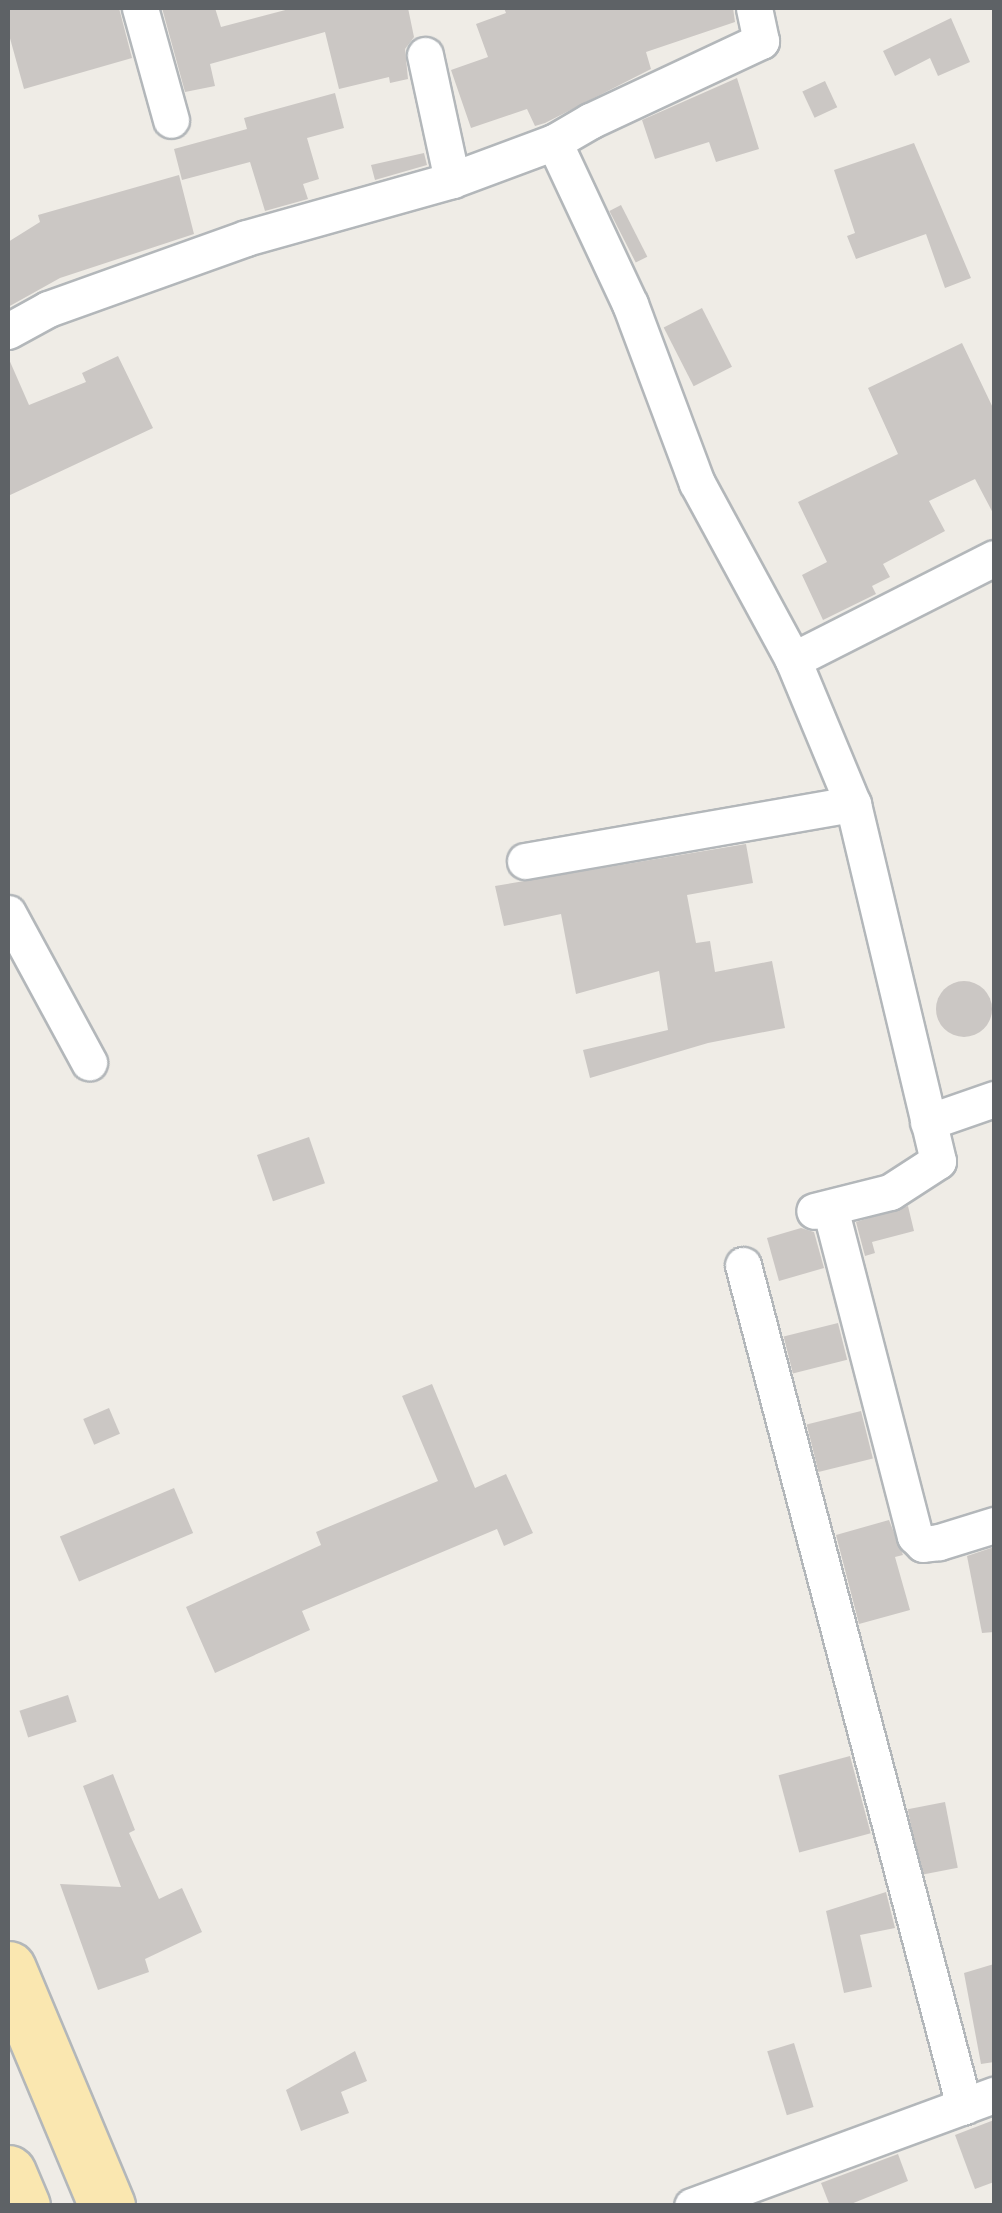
<!DOCTYPE html>
<style>
body{margin:0}
#map{position:relative;width:1002px;height:2213px;overflow:hidden;background:#efece6;font-family:Rubik,sans-serif}
div>[style]{position:absolute}
.building>*{inset:0;background:#cbc7c4;transform-origin:0 0}
.round{border-radius:50%}
.roads{filter:drop-shadow(2px 0 #b3b7ba) drop-shadow(-2px 0 #b3b7ba) drop-shadow(0 2px #b3b7ba) drop-shadow(0 -2px #b3b7ba)}
.minor>*{height:35px;margin:-17.5px;padding:0 17.5px;transform-origin:17.5px;border-radius:17.5px;background:#fff}
.primary>*{height:55px;margin:-27.5px;padding:0 27.5px;transform-origin:27.5px;border-radius:27.5px;background:#fae7b0}
span{translate:-50% -50%;white-space:nowrap;text-align:center;line-height:1.15;-webkit-text-stroke:8px #fff;paint-order:stroke}
.frame{position:absolute;inset:0;border:10px solid #5e6266;pointer-events:none}
</style>
<div id="map">
<div class="building">
<div style="clip-path:polygon(8px 8px,119px 8px,132px 58px,24px 89px,8px 31px)"></div>
<div style="clip-path:polygon(162px 8px,215px 8px,221px 27px,293px 8px,408px 8px,414px 37px,405px 49px,408px 79px,390px 83px,389px 77px,339px 89px,325px 32px,210px 64px,215px 86px,185px 92px)"></div>
<div style="clip-path:polygon(504px 8px,733px 8px,735px 22px,646px 52px,651px 69px,545px 123px,535px 126px,527px 109px,471px 128px,451px 70px,488px 57px,476px 24px,506px 13px)"></div>
<div style="clip-path:polygon(951px 18px,970px 62px,938px 76px,930px 58px,895px 76px,883px 51px)"></div>
<div style="clip-path:polygon(737px 78px,759px 149px,716px 162px,709px 142px,655px 159px,642px 120px)"></div>
<div style="left:825px;top:81px;width:29px;height:25px;rotate:65deg"></div>
<div style="clip-path:polygon(335px 93px,344px 128px,307px 138px,319px 179px,303px 184px,308px 199px,265px 211px,250px 162px,182px 180px,174px 149px,247px 129px,244px 118px)"></div>
<div style="clip-path:polygon(914px 143px,971px 278px,945px 288px,926px 234px,856px 259px,847px 236px,855px 233px,834px 170px)"></div>
<div style="clip-path:polygon(424px 153px,427px 165px,375px 180px,371px 165px)"></div>
<div style="clip-path:polygon(179px 175px,194px 234px,60px 278px,8px 307px,8px 242px,40px 222px,38px 215px)"></div>
<div style="left:621px;top:205px;width:58px;height:13px;rotate:63deg"></div>
<div style="left:702px;top:308px;width:66px;height:43px;rotate:63deg"></div>
<div style="clip-path:polygon(962px 343px,994px 410px,994px 515px,975px 479px,929px 501px,945px 531px,883px 564px,890px 577px,872px 586px,876px 594px,823px 620px,802px 575px,827px 562px,798px 502px,898px 454px,868px 388px)"></div>
<div style="clip-path:polygon(118px 356px,153px 428px,8px 496px,8px 357px,29px 405px,86px 382px,82px 373px)"></div>
<div style="clip-path:polygon(746px 844px,753px 883px,687px 895px,696px 943px,710px 941px,715px 972px,772px 961px,785px 1028px,708px 1043px,590px 1078px,583px 1050px,668px 1030px,659px 971px,576px 994px,561px 914px,504px 926px,495px 886px)"></div>
<div class="round" style="left:936px;top:981px;width:56px;height:56px"></div>
<div style="left:309px;top:1137px;width:49px;height:55px;rotate:71deg"></div>
<div style="clip-path:polygon(908px 1206px,914px 1231px,872px 1242px,875px 1253px,865px 1256px,856px 1222px)"></div>
<div style="clip-path:polygon(801px 1228px,814px 1232px,824px 1268px,779px 1281px,767px 1238px)"></div>
<div style="left:838px;top:1323px;width:38px;height:56px;rotate:76deg"></div>
<div style="clip-path:polygon(432px 1384px,475px 1488px,506px 1474px,533px 1533px,504px 1546px,497px 1529px,302px 1611px,310px 1630px,215px 1673px,186px 1607px,321px 1545px,316px 1532px,438px 1481px,402px 1396px)"></div>
<div style="left:109px;top:1408px;width:28px;height:28px;rotate:67deg"></div>
<div style="left:861px;top:1411px;width:49px;height:56px;rotate:76deg"></div>
<div style="left:174px;top:1488px;width:49px;height:124px;rotate:67deg"></div>
<div style="clip-path:polygon(889px 1520px,903px 1555px,895px 1557px,910px 1610px,859px 1624px,836px 1535px)"></div>
<div style="clip-path:polygon(994px 1547px,994px 1632px,982px 1633px,967px 1556px)"></div>
<div style="left:68px;top:1695px;width:28px;height:51px;rotate:72deg"></div>
<div style="left:850px;top:1756px;width:80px;height:74px;rotate:75deg"></div>
<div style="clip-path:polygon(113px 1774px,135px 1830px,129px 1833px,159px 1899px,182px 1888px,202px 1932px,145px 1959px,149px 1972px,98px 1990px,60px 1884px,121px 1887px,83px 1786px)"></div>
<div style="left:945px;top:1802px;width:67px;height:38px;rotate:79deg"></div>
<div style="clip-path:polygon(886px 1892px,895px 1928px,860px 1935px,872px 1987px,844px 1993px,826px 1911px)"></div>
<div style="clip-path:polygon(994px 1964px,994px 2062px,981px 2064px,964px 1973px)"></div>
<div style="left:794px;top:2043px;width:67px;height:28px;rotate:73deg"></div>
<div style="clip-path:polygon(355px 2051px,367px 2081px,341px 2092px,349px 2113px,301px 2131px,286px 2090px)"></div>
<div style="clip-path:polygon(994px 2120px,994px 2182px,975px 2189px,955px 2135px)"></div>
<div style="clip-path:polygon(898px 2154px,908px 2181px,846px 2206px,830px 2206px,821px 2183px)"></div>
</div>
<div class="roads">
<div class="minor">
<div style="left:140px;top:8px;width:116px;rotate:74.5deg"></div>
<div style="left:425px;top:55px;width:128px;rotate:77.8deg"></div>
<div style="left:554px;top:142px;width:179px;rotate:64.9deg"></div>
<div style="left:630px;top:304px;width:191px;rotate:69.5deg"></div>
<div style="left:697px;top:483px;width:201px;rotate:61.5deg"></div>
<div style="left:793px;top:660px;width:156px;rotate:67.4deg"></div>
<div style="left:853px;top:804px;width:367px;rotate:76.6deg"></div>
<div style="left:938px;top:1161px;width:57px;rotate:147.1deg"></div>
<div style="left:890px;top:1192px;width:78px;rotate:166deg"></div>
<div style="left:8px;top:331px;width:46px;rotate:-28.8deg"></div>
<div style="left:48px;top:309px;width:210px;rotate:-19.7deg"></div>
<div style="left:246px;top:238px;width:214px;rotate:-15.7deg"></div>
<div style="left:452px;top:180px;width:109px;rotate:-20.4deg"></div>
<div style="left:554px;top:142px;width:42px;rotate:-30.3deg"></div>
<div style="left:590px;top:121px;width:189px;rotate:-25.1deg"></div>
<div style="left:761px;top:41px;width:34px;rotate:-102deg"></div>
<div style="left:793px;top:660px;width:225px;rotate:-26.9deg"></div>
<div style="left:525px;top:861px;width:333px;rotate:-9.9deg"></div>
<div style="left:8px;top:913px;width:170px;rotate:61.5deg"></div>
<div style="left:928px;top:1122px;width:70px;rotate:-19.2deg"></div>
<div style="left:830px;top:1208px;width:339px;rotate:75.5deg"></div>
<div style="left:915px;top:1536px;width:11px;rotate:45deg"></div>
<div style="left:923px;top:1544px;width:16px;rotate:-7deg"></div>
<div style="left:939px;top:1542px;width:58px;rotate:-17.2deg"></div>
<div style="left:743px;top:1265px;width:870px;rotate:75.28deg"></div>
<div style="left:692px;top:2206px;width:322px;rotate:-20.2deg"></div>
</div>
<div class="primary">
<div style="left:8px;top:1969px;width:257px;rotate:67.3deg"></div>
<div style="left:8px;top:2173px;width:36px;rotate:67deg"></div>
</div>
</div>
<div class="frame"></div>
</div>
